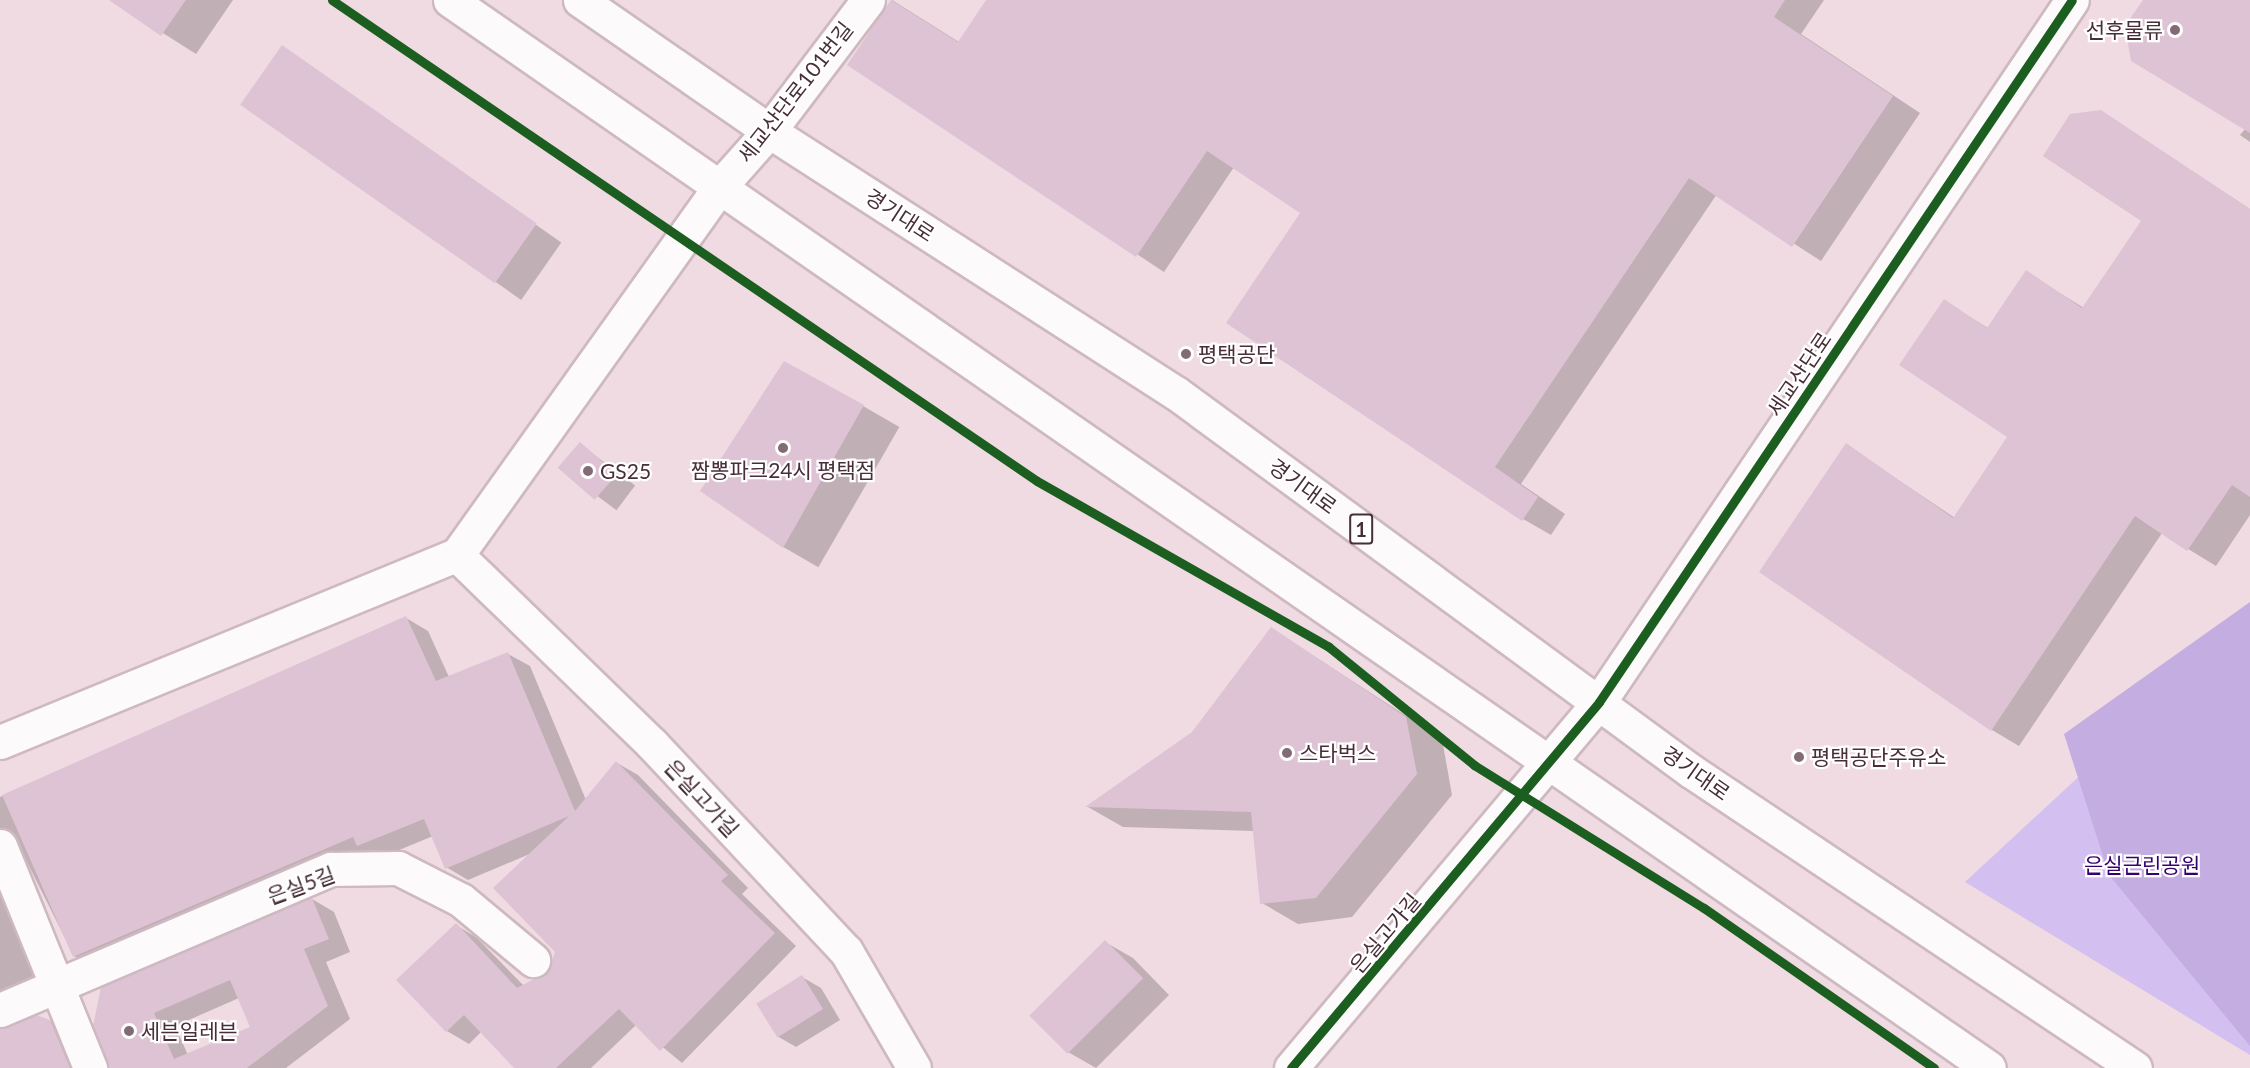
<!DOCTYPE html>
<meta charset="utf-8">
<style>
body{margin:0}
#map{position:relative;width:2250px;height:1068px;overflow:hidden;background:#f0dbe3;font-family:Lato,"Noto Sans KR",sans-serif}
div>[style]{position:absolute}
.green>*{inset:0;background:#d4c0f0}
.forest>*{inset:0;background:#c3ade1}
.shadow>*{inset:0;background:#0003;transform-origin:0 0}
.building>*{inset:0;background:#ddc3d4;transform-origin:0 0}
.roads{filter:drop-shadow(2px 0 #ceb9c1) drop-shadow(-2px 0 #ceb9c1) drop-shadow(0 2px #ceb9c1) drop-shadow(0 -2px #ceb9c1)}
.minor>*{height:33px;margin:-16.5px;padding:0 16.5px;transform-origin:16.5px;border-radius:16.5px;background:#fdfafb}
.major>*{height:33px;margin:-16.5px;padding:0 16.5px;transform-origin:16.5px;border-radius:16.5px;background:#fdfafb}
.cycleway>*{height:9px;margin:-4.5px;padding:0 4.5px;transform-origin:4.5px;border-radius:4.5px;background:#1b5e20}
.dots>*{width:16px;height:16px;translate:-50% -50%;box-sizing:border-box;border:3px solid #fff;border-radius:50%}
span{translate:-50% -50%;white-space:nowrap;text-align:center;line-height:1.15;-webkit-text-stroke:4.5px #fff;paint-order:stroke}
.shield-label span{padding:2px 4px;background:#fff;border:2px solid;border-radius:4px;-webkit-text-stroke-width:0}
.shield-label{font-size:20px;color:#472e38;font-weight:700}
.poi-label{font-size:21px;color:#472e38}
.right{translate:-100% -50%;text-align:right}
.left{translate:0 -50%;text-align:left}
.street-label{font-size:21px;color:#472e38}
.park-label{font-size:21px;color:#35016f}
</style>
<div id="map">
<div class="green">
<div style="clip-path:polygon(2250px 618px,2250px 1055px,1965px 882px)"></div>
</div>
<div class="forest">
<div style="clip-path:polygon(2250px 602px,2250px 1046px,2109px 875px,2064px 734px)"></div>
</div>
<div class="shadow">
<div style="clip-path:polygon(111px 0,233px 0,196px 54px)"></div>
<div style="clip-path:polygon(892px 0,959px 42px,987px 0,1824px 0,1801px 34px,1920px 113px,1821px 261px,1717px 194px,1521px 484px,1565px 514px,1551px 535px,1523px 519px,1303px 213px,1234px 167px,1164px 272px,849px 64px)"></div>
<div style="clip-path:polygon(2145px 0,2250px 0,2250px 142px,2240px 135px,2246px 128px)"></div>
<div style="left:282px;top:47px;width:341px;height:70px;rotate:35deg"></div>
<div style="clip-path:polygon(2100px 111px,2250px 209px,2250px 515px,2216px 566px,2162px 533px,2019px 746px,1992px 730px,1846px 445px,1955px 518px,2009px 437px,1944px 301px,1988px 328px,2026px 272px,2084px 308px,2143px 221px)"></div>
<div style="left:863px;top:406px;width:42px;height:162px;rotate:30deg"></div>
<div style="left:580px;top:444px;width:69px;height:31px;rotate:37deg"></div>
<div style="clip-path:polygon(406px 618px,428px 631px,449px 677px,508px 654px,530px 666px,586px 800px,617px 763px,638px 775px,748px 888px,742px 894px,796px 946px,682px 1063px,636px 1025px,591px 1068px,516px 1068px,481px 1032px,469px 1044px,447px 1031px,398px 980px,456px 925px,477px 938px,524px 986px,548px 973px,557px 951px,532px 853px,468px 880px,446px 867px,433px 836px,380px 858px,369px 851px,96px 969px,74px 956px,16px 840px,6px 847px,43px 988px,0 1006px,0 797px)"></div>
<div style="clip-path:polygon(1272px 629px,1442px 739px,1452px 795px,1352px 917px,1298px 924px,1262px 903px,1254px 831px,1123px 827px,1088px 807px,1193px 733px)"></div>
<div style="clip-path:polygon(evenodd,312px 899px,334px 912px,350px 952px,326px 962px,350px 1019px,286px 1068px,119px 1068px,95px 1026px,312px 899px,239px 998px,252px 1028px,188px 1055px,175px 1026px,239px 998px)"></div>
<div style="clip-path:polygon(1105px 942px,1133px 958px,1169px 995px,1096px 1068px,1068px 1052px)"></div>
<div style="clip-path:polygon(802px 977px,821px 988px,840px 1020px,796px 1047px,777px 1036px)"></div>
<div style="clip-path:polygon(0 1007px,8px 1011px,4px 1028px,50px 1021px,72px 1034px,86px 1068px,0 1068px)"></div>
</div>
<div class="building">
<div style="clip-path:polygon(109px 0,186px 0,161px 36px)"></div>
<div style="clip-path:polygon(891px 0,958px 42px,986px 0,1785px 0,1774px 17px,1893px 96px,1792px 247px,1689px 178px,1495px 467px,1538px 497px,1522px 521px,1226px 323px,1300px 213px,1207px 151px,1136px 257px,847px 65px)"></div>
<div style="clip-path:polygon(2143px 0,2250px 0,2250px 133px,2131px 61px,2125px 26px)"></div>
<div style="left:282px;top:45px;width:311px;height:73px;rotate:35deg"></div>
<div style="clip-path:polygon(2101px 110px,2250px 209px,2250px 497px,2232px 485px,2187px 551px,2135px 516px,1991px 731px,1759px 572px,1846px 443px,1953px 518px,2007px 437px,1899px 365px,1944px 299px,1987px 328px,2026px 270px,2082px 308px,2141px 221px,2043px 156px,2070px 114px)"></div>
<div style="clip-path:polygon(784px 361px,864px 405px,783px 548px,700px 491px)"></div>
<div style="left:580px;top:442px;width:49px;height:34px;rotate:41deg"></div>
<div style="clip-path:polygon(406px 616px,436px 681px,508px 652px,575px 811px,616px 761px,728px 875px,721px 881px,775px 933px,660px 1051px,619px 1009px,556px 1068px,514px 1068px,464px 1015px,446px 1032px,396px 980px,456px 923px,517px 988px,547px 972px,555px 952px,493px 888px,569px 816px,445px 869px,424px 819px,357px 846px,353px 837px,73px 957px,2px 795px)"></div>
<div style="clip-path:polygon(1271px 627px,1406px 717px,1417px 774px,1316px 898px,1260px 904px,1251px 812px,1085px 807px,1192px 732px)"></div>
<div style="clip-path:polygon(evenodd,312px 898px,329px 939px,304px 949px,328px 1006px,247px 1068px,108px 1068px,93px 1026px,101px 987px,312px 898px,230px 980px,250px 1027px,174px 1059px,154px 1013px,230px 980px)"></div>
<div style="left:1105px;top:940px;width:54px;height:107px;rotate:45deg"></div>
<div style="left:802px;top:975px;width:40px;height:54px;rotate:58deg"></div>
<div style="clip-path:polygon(36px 1015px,50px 1020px,70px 1068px,0 1068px,0 1028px)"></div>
</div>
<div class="roads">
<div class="minor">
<div style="left:457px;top:555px;width:273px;rotate:44.1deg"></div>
<div style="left:653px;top:745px;width:282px;rotate:46.9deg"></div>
<div style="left:846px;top:951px;width:135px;rotate:59.8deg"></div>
<div style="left:0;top:742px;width:494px;rotate:-22.3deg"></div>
<div style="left:457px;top:555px;width:456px;rotate:-54.5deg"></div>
<div style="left:722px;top:184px;width:71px;rotate:-48.4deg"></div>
<div style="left:769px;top:131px;width:164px;rotate:-52.9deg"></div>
<div style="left:0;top:846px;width:240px;rotate:67.9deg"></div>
<div style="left:0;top:1010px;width:360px;rotate:-23.1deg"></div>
<div style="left:331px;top:869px;width:67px;rotate:-0.9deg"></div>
<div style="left:398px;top:868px;width:71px;rotate:26.9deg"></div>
<div style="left:461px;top:900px;width:94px;rotate:39.8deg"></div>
<div style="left:1291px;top:1068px;width:478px;rotate:-49.9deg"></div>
<div style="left:1599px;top:702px;width:846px;rotate:-56.03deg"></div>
</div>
<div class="major">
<div style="left:450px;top:0;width:1873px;rotate:34.76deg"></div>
<div style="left:580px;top:0;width:230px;rotate:34.7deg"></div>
<div style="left:769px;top:131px;width:484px;rotate:32.8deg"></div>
<div style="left:1176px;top:393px;width:639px;rotate:36.28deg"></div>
<div style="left:1691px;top:771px;width:534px;rotate:33.78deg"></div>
</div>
</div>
<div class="cycleway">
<div style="left:332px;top:0;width:853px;rotate:34.3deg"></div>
<div style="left:1037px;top:481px;width:336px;rotate:29.6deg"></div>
<div style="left:1329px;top:647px;width:187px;rotate:39.1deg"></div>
<div style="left:1474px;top:765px;width:271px;rotate:31.9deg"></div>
<div style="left:1704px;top:908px;width:280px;rotate:34.8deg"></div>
<div style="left:1291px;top:1068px;width:478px;rotate:-49.9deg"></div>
<div style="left:1599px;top:702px;width:846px;rotate:-56.03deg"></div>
</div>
<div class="dots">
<div style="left:2175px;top:30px;background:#826b74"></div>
<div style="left:1186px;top:354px;background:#826b74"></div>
<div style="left:783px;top:448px;background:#826b74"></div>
<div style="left:588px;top:471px;background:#826b74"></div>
<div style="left:1287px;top:753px;background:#826b74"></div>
<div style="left:1799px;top:757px;background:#826b74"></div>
<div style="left:129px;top:1031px;background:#826b74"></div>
</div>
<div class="shield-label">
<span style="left:1361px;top:529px">1</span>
</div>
<div class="poi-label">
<span class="right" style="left:2163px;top:30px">선후물류</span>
<span class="left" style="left:1198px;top:354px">평택공단</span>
<span style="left:783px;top:470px">짬뽕파크24시 평택점</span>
<span class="left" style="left:600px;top:471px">GS25</span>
<span class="left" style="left:1299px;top:753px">스타벅스</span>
<span class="left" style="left:1811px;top:757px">평택공단주유소</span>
<span class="left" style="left:141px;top:1031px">세븐일레븐</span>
</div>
<div class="street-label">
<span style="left:795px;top:92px;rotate:-52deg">세교산단로101번길</span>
<span style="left:900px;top:215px;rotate:33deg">경기대로</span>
<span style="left:1799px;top:374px;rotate:-56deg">세교산단로</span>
<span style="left:1303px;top:486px;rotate:36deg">경기대로</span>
<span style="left:1696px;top:773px;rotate:35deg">경기대로</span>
<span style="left:702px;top:798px;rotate:47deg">은실고가길</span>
<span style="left:301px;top:885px;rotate:-20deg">은실5길</span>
<span style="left:1385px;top:933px;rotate:-50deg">은실고가길</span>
</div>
<div class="park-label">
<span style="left:2142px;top:865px">은실근린공원</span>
</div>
</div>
